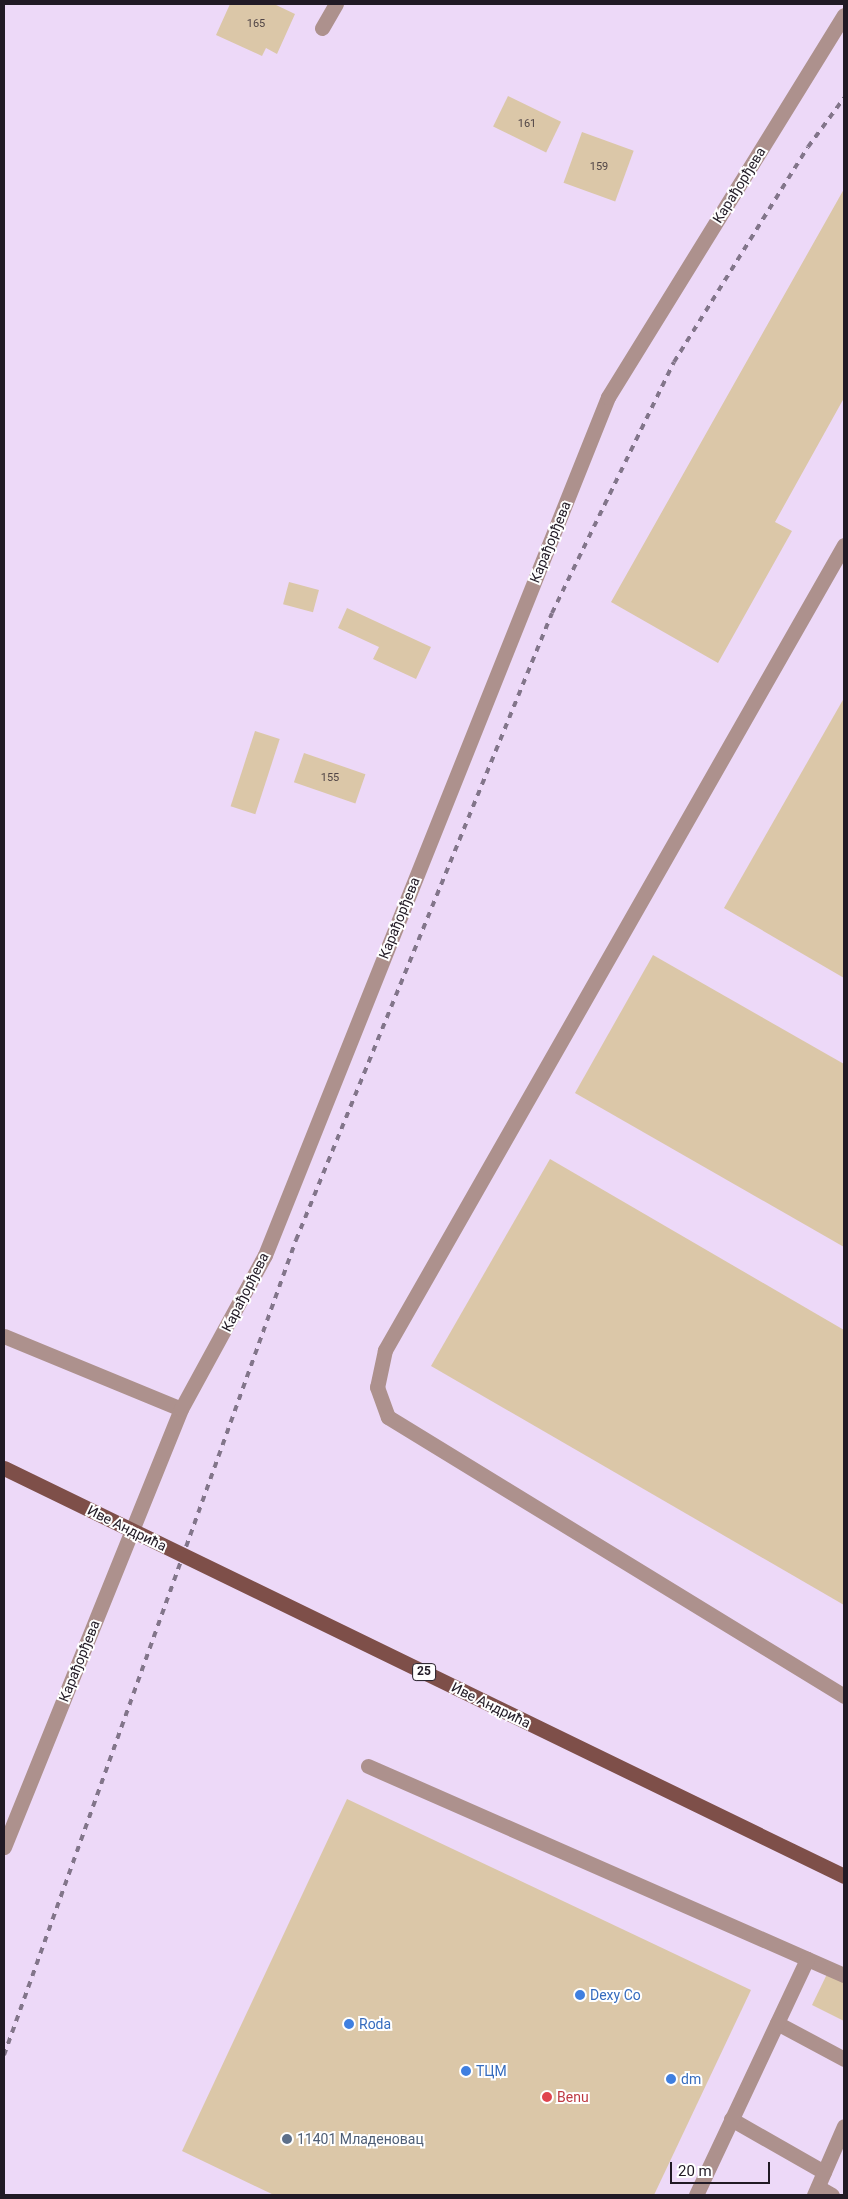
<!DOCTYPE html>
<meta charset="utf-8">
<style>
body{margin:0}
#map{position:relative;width:848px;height:2199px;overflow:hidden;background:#edd9f8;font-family:Roboto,sans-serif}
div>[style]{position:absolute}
.building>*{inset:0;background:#dbc7a8;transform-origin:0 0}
.minor>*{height:15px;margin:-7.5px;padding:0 7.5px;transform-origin:7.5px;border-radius:7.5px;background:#ad918d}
.rail>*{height:4px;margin-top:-2px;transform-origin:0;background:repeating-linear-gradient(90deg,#82758a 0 6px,transparent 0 12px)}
.major-bridge>*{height:15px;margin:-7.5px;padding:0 7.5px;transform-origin:7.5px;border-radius:7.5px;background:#7e4f49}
.dots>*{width:14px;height:14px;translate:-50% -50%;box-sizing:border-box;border:2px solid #fff;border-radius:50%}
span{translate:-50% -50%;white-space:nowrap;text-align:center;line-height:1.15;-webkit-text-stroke:4px #fff;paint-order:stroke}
.number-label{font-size:11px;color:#504546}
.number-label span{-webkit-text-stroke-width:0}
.shield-label span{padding:1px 4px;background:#fff;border:1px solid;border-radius:4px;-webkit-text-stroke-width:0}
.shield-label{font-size:12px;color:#211a25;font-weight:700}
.street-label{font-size:14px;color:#211a25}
.shop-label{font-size:14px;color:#366cbe}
.left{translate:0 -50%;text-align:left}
.health-label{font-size:14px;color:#be3a42}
.service-label{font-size:14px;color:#4e5e75}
.frame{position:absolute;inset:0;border:5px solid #211a25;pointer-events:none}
.scale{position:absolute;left:670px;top:2162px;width:100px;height:22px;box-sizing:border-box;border:2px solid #211a25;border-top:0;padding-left:6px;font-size:15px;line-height:18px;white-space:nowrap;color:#211a25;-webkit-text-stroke:4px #fff;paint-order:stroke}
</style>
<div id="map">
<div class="building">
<div style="clip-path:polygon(230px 4px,274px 4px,295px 14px,277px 54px,266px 48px,262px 56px,216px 35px)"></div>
<div style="left:508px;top:96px;width:59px;height:34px;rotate:26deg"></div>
<div style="left:582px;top:132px;width:55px;height:54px;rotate:20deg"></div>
<div style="clip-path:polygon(844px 189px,844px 398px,775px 522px,792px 531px,718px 663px,611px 602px)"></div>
<div style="left:289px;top:582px;width:31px;height:23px;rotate:15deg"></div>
<div style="clip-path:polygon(347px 608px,431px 647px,416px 679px,373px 659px,379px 647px,338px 628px)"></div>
<div style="clip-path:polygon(844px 698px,844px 978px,724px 908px)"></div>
<div style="left:255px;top:731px;width:26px;height:79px;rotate:18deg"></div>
<div style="left:304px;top:753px;width:65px;height:31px;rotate:19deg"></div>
<div style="clip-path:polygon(653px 955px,844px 1064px,844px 1247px,575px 1093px)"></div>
<div style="clip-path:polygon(550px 1159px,844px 1330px,844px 1605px,431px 1366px)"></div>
<div style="clip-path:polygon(347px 1799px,751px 1990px,654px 2195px,274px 2195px,182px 2151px)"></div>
<div style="clip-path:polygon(828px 1972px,844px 1980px,844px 2021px,812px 2005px)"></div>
</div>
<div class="minor">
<div style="left:322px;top:28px;width:28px;rotate:-60deg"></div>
<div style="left:844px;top:545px;width:927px;rotate:119.69deg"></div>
<div style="left:385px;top:1350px;width:38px;rotate:102deg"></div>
<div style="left:377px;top:1387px;width:32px;rotate:70deg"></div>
<div style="left:388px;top:1417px;width:535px;rotate:31.46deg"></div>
<div style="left:4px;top:1336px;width:191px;rotate:22.4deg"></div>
<div style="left:368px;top:1766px;width:520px;rotate:23.71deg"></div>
<div style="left:4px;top:1847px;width:472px;rotate:-68deg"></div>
<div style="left:181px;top:1409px;width:175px;rotate:-61.4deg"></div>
<div style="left:265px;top:1255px;width:924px;rotate:-68.21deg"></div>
<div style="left:608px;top:397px;width:449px;rotate:-58.3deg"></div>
<div style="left:777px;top:2023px;width:76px;rotate:28.2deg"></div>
<div style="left:731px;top:2119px;width:107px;rotate:29.7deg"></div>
<div style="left:818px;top:2187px;width:16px;rotate:30deg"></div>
<div style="left:696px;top:2195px;width:261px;rotate:-64.8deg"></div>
<div style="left:814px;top:2195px;width:75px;rotate:-66.5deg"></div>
</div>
<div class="rail">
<div style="left:4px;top:2055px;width:866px;rotate:-70.29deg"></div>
<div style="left:296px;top:1240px;width:677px;rotate:-67.79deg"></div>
<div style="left:552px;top:613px;width:279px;rotate:-64.1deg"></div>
<div style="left:674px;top:362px;width:253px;rotate:-58.1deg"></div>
<div style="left:808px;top:147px;width:61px;rotate:-53.7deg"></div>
</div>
<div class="major-bridge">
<div style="left:4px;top:1468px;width:934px;rotate:25.91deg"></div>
</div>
<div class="dots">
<div style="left:580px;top:1995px;background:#3f7fe0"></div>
<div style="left:349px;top:2024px;background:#3f7fe0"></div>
<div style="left:466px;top:2071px;background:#3f7fe0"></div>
<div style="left:671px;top:2079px;background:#3f7fe0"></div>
<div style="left:547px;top:2097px;background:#e0444e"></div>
<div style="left:287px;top:2139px;background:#5c6f8a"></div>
</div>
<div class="number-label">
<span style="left:256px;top:24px">165</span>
<span style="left:527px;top:124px">161</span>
<span style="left:599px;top:167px">159</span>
<span style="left:330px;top:778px">155</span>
</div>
<div class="shield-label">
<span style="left:424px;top:1672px">25</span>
</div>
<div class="street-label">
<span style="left:739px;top:185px;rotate:-58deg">Карађорђева</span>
<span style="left:550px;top:542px;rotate:-68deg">Карађорђева</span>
<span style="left:399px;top:918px;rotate:-68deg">Карађорђева</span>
<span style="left:245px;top:1292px;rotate:-63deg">Карађорђева</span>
<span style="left:127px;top:1528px;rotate:26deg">Иве Андрића</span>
<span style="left:79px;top:1661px;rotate:-68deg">Карађорђева</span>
<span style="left:491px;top:1705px;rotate:26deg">Иве Андрића</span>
</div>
<div class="shop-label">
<span class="left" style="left:590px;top:1995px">Dexy Co</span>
<span class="left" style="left:359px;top:2024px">Roda</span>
<span class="left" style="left:476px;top:2071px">ТЦМ</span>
<span class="left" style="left:681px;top:2079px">dm</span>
</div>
<div class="health-label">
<span class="left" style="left:557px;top:2097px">Benu</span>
</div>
<div class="service-label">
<span class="left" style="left:297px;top:2139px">11401 Младеновац</span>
</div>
<div class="frame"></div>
<div class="scale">20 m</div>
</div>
